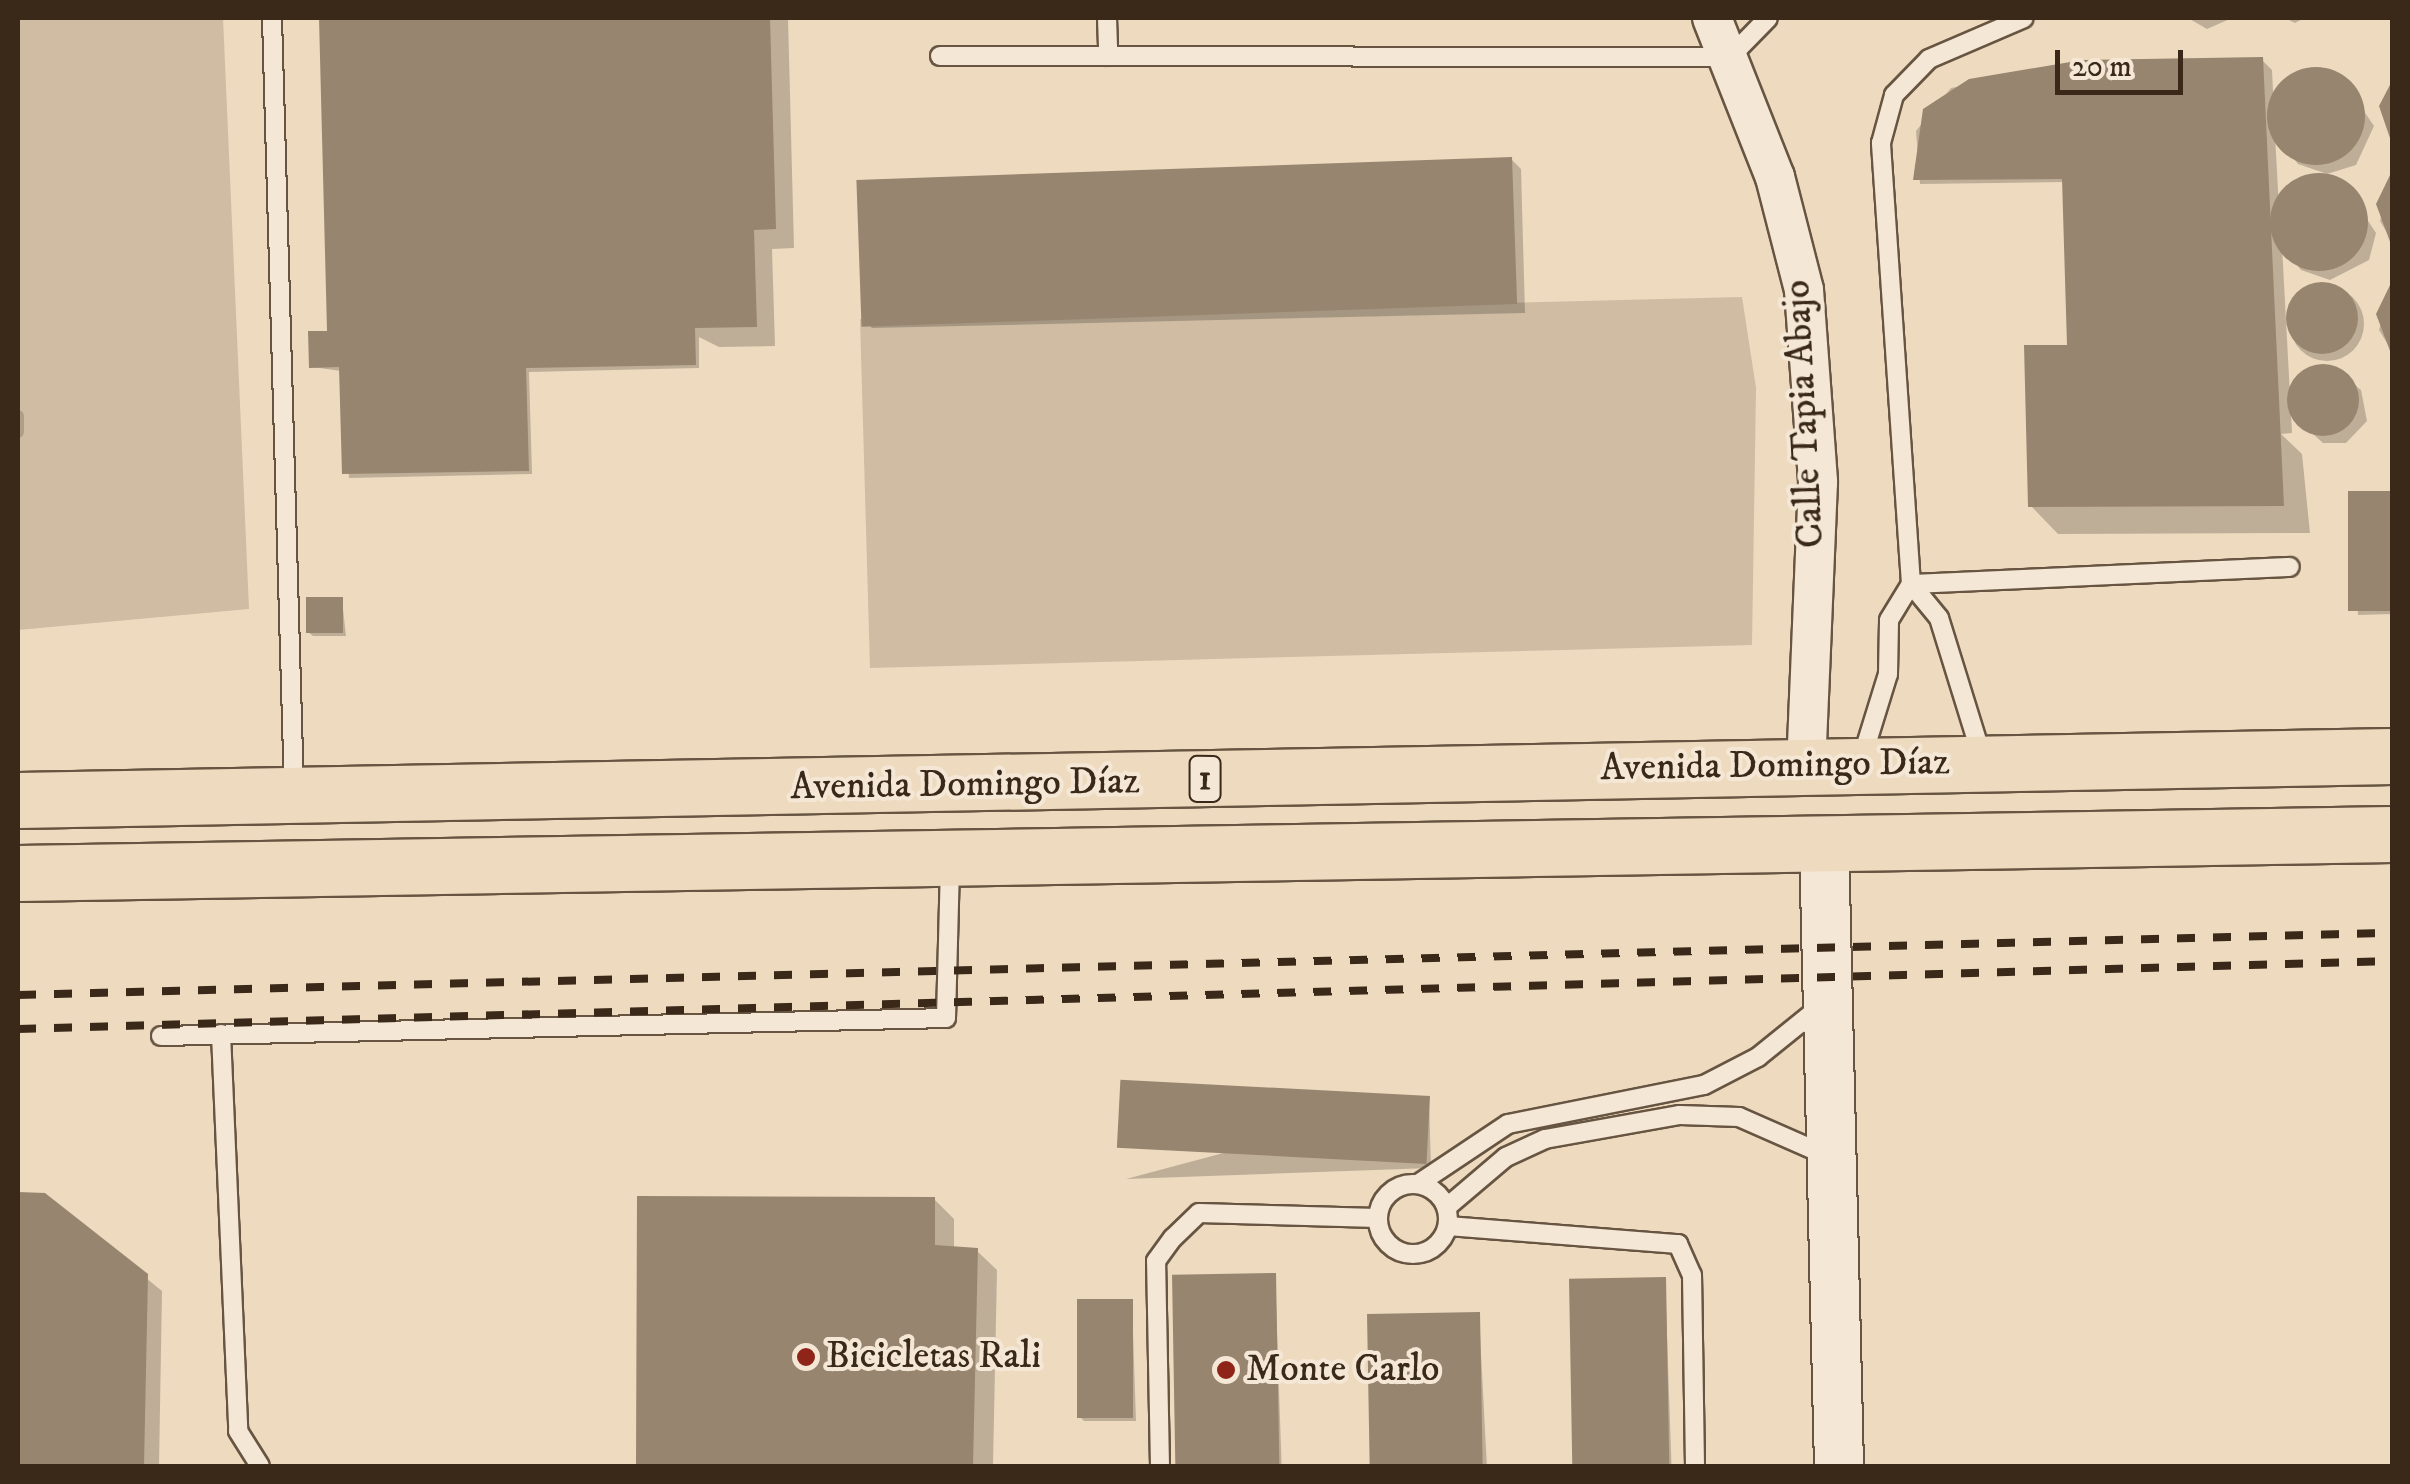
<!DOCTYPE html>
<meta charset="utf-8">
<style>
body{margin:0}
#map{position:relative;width:2410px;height:1484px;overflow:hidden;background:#eedabf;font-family:"IM FELL DW Pica",serif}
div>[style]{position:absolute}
.green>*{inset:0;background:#cfbca3}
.shadow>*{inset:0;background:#0003;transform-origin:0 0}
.round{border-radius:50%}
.stream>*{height:12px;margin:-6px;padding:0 6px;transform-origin:6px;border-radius:6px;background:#b19e87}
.building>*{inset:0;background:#98856f;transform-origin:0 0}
.roads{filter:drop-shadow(2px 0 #675542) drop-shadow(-2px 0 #675542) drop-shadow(0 2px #675542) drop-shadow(0 -2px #675542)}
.service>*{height:18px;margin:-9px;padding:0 9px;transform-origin:9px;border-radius:9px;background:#f4e7d5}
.service>.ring{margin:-9px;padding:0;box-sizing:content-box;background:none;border:18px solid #f4e7d5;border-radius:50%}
.minor>*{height:38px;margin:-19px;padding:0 19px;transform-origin:19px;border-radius:19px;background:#f4e7d5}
.tertiary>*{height:48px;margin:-24px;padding:0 24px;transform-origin:24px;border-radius:24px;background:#f4e7d5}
.primary>*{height:55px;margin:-27.5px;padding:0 27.5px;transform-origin:27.5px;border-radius:27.5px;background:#eedabf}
.rail>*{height:8px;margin-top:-4px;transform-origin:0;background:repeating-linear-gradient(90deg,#3a2919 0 18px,transparent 0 36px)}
.dots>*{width:28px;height:28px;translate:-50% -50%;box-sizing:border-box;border:5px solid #f4e7d5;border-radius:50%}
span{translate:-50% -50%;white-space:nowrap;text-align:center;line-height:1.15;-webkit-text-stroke:8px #f4e7d5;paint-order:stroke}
.shield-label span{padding:2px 8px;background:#f4e7d5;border:2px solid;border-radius:8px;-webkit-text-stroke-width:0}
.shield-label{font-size:35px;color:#3a2919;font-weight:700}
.street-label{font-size:38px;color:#3a2919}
.poi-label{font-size:38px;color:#3a2919}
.left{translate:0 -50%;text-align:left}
.frame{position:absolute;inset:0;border:20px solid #3a2919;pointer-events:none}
.scale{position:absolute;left:2055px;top:50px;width:128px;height:45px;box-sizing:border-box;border:5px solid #3a2919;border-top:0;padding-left:12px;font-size:30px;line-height:35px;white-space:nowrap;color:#3a2919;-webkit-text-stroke:8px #f4e7d5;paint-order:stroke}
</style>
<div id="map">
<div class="green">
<div style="clip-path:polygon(18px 18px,223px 18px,249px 609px,18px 630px)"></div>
<div style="clip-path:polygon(1742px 297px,1756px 388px,1752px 645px,870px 668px,860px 319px)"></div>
</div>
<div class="shadow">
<div style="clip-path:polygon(321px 18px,788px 18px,794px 248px,772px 249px,775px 346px,719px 347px,699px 337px,699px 368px,529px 372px,532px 474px,349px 478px,341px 371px,312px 367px,334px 333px)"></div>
<div style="clip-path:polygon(2188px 18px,2232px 18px,2207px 29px)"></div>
<div style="clip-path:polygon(2285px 18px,2304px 18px,2295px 23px)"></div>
<div style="clip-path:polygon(2262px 60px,2272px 70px,2274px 111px,2283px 83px,2311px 70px,2341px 77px,2374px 126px,2356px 165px,2327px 174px,2298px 164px,2275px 135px,2279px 208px,2286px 189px,2314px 176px,2344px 184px,2376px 233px,2369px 260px,2330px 280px,2301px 270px,2282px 246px,2290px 395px,2300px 375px,2333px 368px,2361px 390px,2367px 421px,2346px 443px,2323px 443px,2291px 414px,2292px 433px,2281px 434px,2302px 454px,2310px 533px,2058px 534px,2031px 506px,2069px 347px,2065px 182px,1920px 184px,1916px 131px,1951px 88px,2082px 63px)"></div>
<div style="clip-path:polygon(1511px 159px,1521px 169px,1525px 313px,872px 328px,862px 318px)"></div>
<div style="clip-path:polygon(2392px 176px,2392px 241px,2380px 221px)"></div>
<div style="clip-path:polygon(2392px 286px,2392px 351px,2379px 330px)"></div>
<div class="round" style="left:2290px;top:287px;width:74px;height:74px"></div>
<div style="clip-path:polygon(2392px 493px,2392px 614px,2358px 615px,2350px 494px)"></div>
<div style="clip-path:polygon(342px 600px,346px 636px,313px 636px,308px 632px)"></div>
<div style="clip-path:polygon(1429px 1098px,1431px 1168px,1126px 1179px)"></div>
<div style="clip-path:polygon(18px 1195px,44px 1195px,162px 1291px,159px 1466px,18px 1466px)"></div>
<div style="clip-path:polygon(639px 1198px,934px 1199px,954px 1219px,954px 1249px,977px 1251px,997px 1270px,993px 1466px,639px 1466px)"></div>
<div style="left:1275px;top:1275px;width:191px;height:100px;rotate:88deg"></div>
<div style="left:1665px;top:1279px;width:187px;height:94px;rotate:88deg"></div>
<div style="clip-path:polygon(1132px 1302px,1136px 1421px,1084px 1421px,1080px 1417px)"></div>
<div style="left:1479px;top:1315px;width:151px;height:109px;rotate:87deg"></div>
</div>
<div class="stream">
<div style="left:18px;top:416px;width:16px;rotate:90deg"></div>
</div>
<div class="building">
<div style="clip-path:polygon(319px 18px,770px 18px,776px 229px,754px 230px,757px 327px,695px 328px,696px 365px,526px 368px,529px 471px,342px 474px,339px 367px,309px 368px,308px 331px,327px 331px)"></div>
<div style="clip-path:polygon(2263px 57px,2284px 506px,2028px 507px,2024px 345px,2067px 345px,2062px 179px,1913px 180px,1923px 109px,1969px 79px,2082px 60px)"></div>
<div class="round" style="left:2267px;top:67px;width:98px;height:98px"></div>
<div style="clip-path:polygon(2392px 81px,2392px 144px,2379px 106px)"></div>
<div style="left:1512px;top:157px;width:147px;height:656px;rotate:88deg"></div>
<div style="clip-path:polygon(2392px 171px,2392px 247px,2376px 204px)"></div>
<div class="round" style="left:2270px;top:173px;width:98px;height:98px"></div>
<div style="clip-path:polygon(2392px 281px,2392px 356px,2376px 314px)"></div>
<div class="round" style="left:2286px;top:282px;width:72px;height:72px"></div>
<div class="round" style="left:2287px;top:364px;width:72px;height:72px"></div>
<div style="left:2392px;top:491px;width:120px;height:44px;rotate:90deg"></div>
<div style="left:343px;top:597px;width:36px;height:37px;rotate:90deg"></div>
<div style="left:1430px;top:1096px;width:68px;height:310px;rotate:93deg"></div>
<div style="clip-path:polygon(18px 1192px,45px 1193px,148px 1274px,144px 1466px,18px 1466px)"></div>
<div style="clip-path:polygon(637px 1196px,935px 1197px,935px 1245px,978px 1248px,973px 1466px,636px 1466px)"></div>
<div style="left:1276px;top:1273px;width:193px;height:104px;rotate:89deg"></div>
<div style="left:1666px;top:1277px;width:189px;height:97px;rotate:89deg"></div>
<div style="left:1077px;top:1299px;width:56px;height:119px"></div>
<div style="left:1480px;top:1312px;width:154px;height:113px;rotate:89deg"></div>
</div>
<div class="roads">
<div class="service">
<div style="left:272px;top:18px;width:772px;rotate:88.37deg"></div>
<div style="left:1107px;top:18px;width:38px;rotate:88deg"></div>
<div style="left:940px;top:56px;width:790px;rotate:0.07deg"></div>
<div style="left:1730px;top:57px;width:54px;rotate:-45.7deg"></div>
<div style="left:1911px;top:584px;width:379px;rotate:-2.6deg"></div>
<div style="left:1911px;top:584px;width:44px;rotate:50.5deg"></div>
<div style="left:1939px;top:618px;width:145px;rotate:72.8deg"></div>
<div style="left:1862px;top:758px;width:88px;rotate:-72.8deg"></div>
<div style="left:1888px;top:674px;width:54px;rotate:-88.9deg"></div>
<div style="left:1889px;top:620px;width:42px;rotate:-58.6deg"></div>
<div style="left:1911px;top:584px;width:442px;rotate:-93.9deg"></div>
<div style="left:1881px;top:143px;width:50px;rotate:-74.8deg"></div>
<div style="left:1894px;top:95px;width:50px;rotate:-45.8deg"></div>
<div style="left:1929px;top:59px;width:103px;rotate:-23.3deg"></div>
<div style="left:221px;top:1034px;width:397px;rotate:87.5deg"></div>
<div style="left:238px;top:1431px;width:41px;rotate:57.8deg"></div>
<div style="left:161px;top:1036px;width:785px;rotate:-1.31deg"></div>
<div style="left:946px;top:1018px;width:156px;rotate:-88.5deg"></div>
<div class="ring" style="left:1378px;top:1184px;width:52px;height:52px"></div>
<div style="left:1418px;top:1184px;width:108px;rotate:-33.7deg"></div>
<div style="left:1508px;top:1124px;width:200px;rotate:-11.3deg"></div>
<div style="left:1704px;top:1085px;width:61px;rotate:-27.4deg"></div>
<div style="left:1758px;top:1057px;width:80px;rotate:-38.9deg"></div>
<div style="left:1447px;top:1207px;width:77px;rotate:-40.3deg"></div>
<div style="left:1506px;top:1157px;width:43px;rotate:-24.8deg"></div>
<div style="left:1545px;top:1139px;width:137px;rotate:-10.1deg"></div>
<div style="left:1680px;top:1115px;width:59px;rotate:1.9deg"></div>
<div style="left:1739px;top:1117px;width:97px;rotate:23.7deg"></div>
<div style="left:1448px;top:1226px;width:231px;rotate:4.5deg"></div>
<div style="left:1678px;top:1244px;width:34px;rotate:66deg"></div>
<div style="left:1692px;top:1275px;width:191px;rotate:89.1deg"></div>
<div style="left:1160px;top:1466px;width:205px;rotate:-91.1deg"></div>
<div style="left:1156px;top:1261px;width:29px;rotate:-54deg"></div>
<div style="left:1173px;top:1238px;width:36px;rotate:-44deg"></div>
<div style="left:1199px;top:1213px;width:178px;rotate:1.6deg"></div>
</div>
<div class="minor">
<div style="left:1712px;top:18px;width:171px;rotate:68.4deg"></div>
<div style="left:1775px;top:177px;width:117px;rotate:75.6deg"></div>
<div style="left:1804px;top:290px;width:193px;rotate:85.8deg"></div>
<div style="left:1818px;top:482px;width:283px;rotate:92.4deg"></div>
</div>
<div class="tertiary">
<div style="left:1824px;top:844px;width:622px;rotate:88.62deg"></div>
</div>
<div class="primary">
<div style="left:18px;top:800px;width:2374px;rotate:-1.06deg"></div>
<div style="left:18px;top:873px;width:2374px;rotate:-0.94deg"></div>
</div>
</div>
<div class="rail">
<div style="left:18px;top:995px;width:2375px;rotate:-1.5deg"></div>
<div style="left:18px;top:1029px;width:2375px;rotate:-1.64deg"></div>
</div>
<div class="dots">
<div style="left:806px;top:1357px;background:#8f2418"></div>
<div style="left:1226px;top:1370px;background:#8f2418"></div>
</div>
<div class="shield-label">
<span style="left:1205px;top:779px">1</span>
</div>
<div class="street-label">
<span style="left:1805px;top:414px;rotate:-93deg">Calle Tapia Abajo</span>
<span style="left:1775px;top:766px;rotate:-1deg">Avenida Domingo Díaz</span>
<span style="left:965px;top:785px;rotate:-1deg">Avenida Domingo Díaz</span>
</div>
<div class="poi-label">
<span class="left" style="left:826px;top:1357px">Bicicletas Rali</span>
<span class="left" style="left:1246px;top:1370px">Monte Carlo</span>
</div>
<div class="frame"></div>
<div class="scale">20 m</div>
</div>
